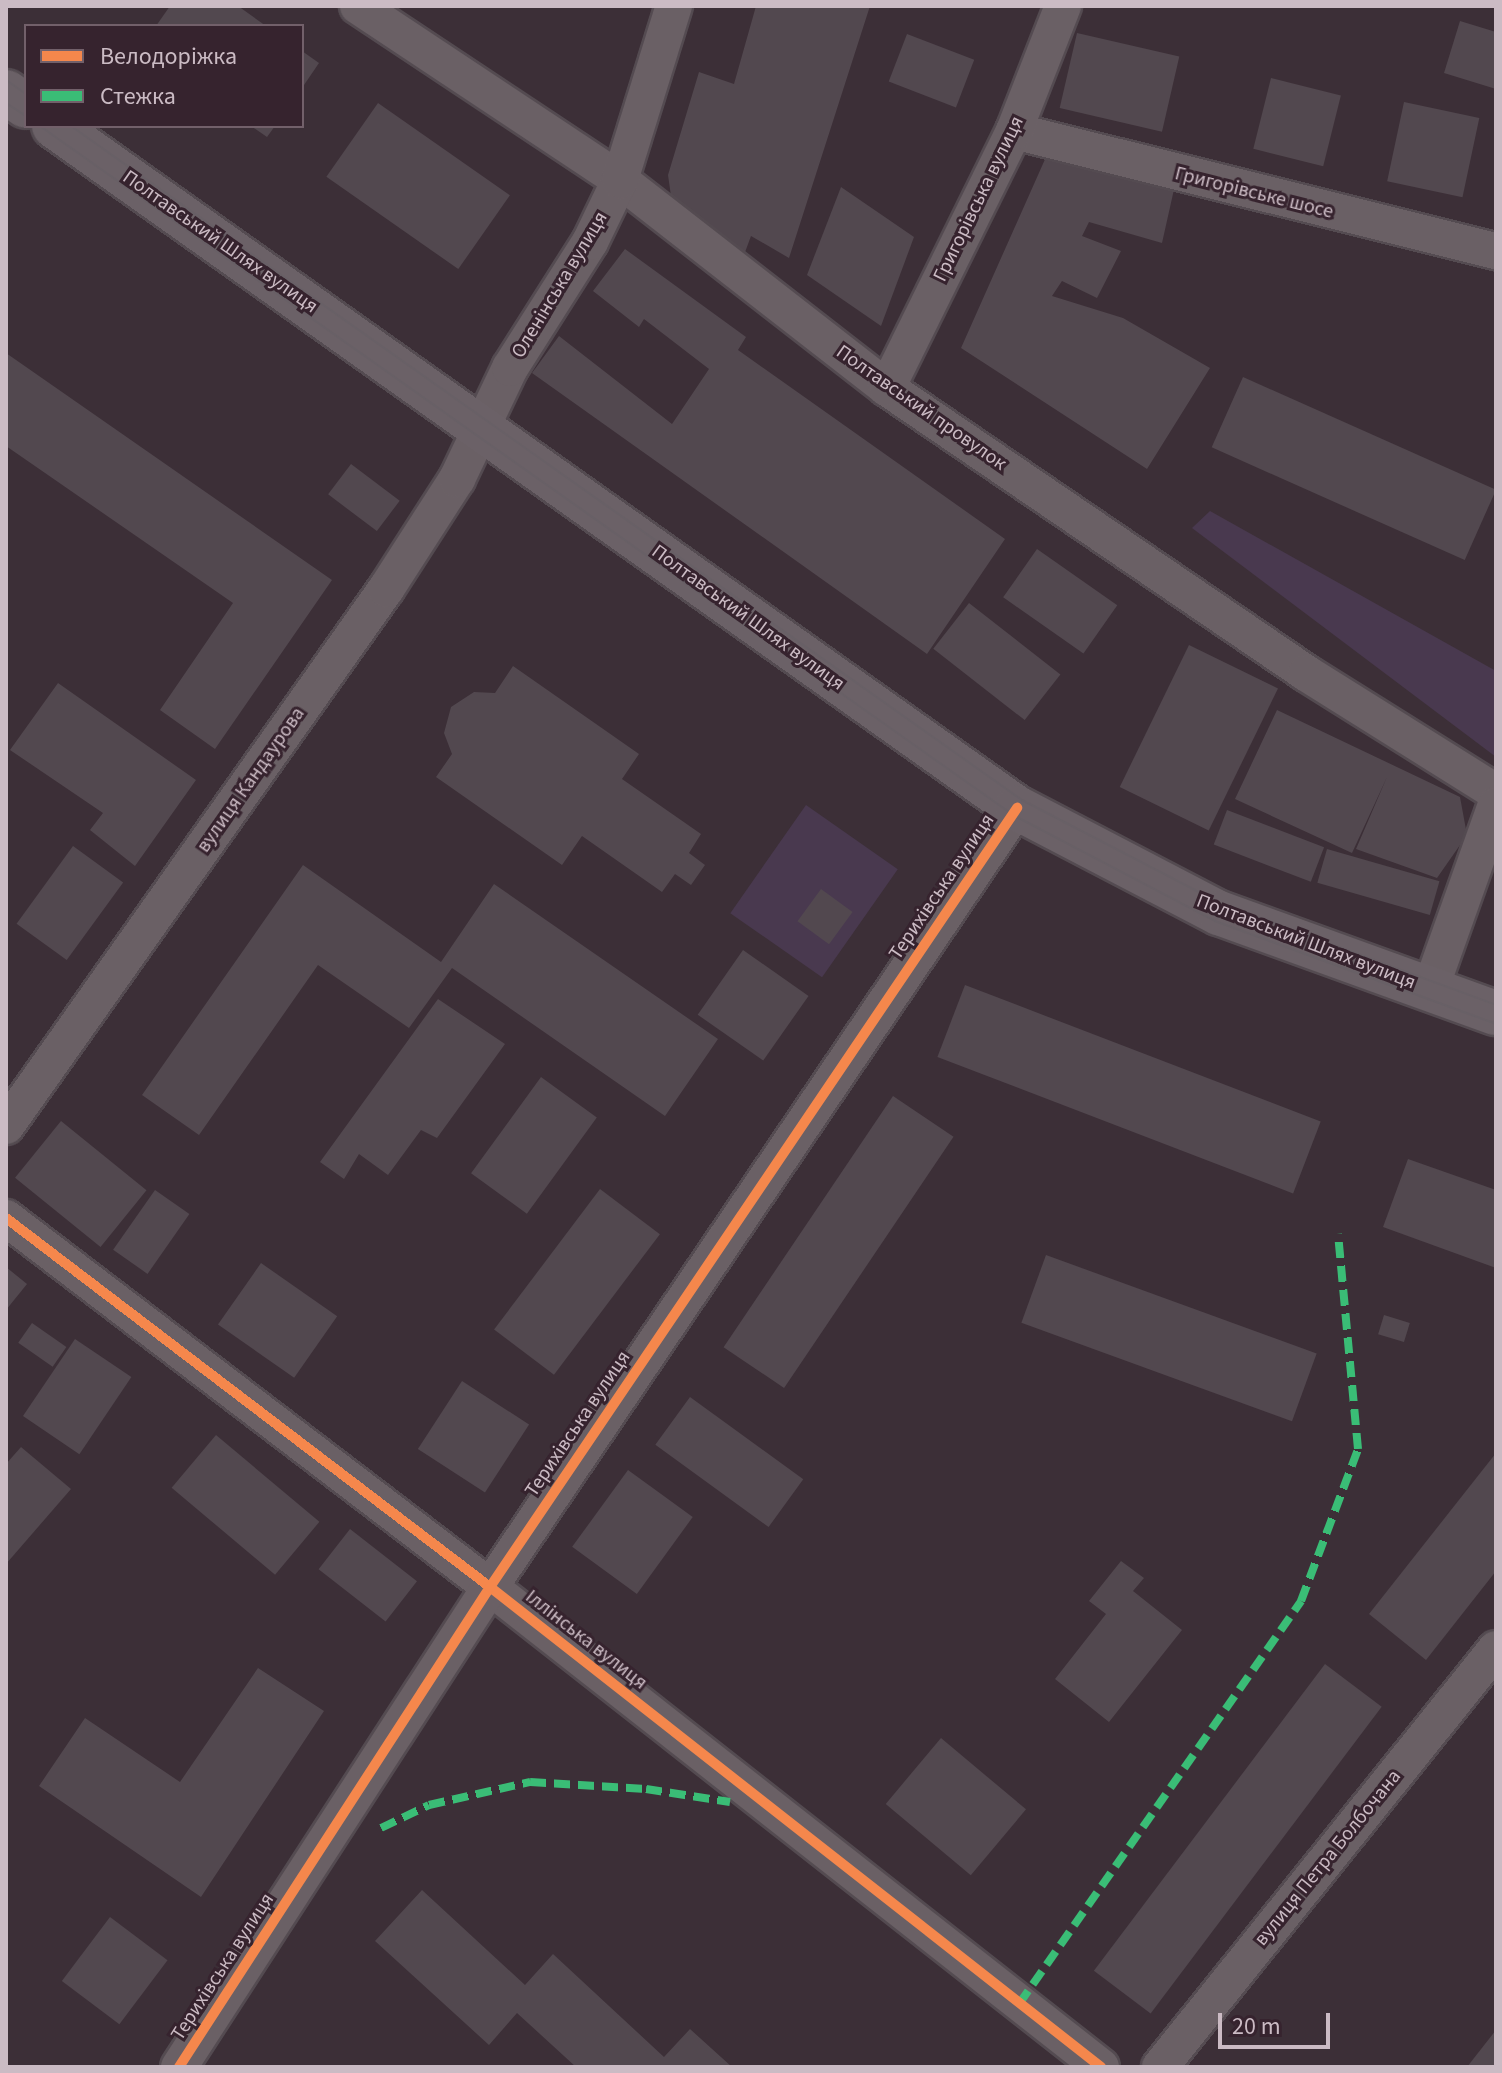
<!DOCTYPE html>
<meta charset="utf-8">
<style>
body{margin:0}
#map{position:relative;width:1502px;height:2073px;overflow:hidden;background:#3c2f37;font-family:"Source Sans 3",sans-serif}
div>[style]{position:absolute}
.green>*{inset:0;background:#49394f;transform-origin:0 0}
.building>*{inset:0;background:#52484f;transform-origin:0 0}
.roads{filter:drop-shadow(2px 0 #544b51) drop-shadow(-2px 0 #544b51) drop-shadow(0 2px #544b51) drop-shadow(0 -2px #544b51)}
.minor>*{height:36px;margin:-18px;padding:0 18px;transform-origin:18px;border-radius:18px;background:#6a6065}
.major>*{height:44px;margin:-22px;padding:0 22px;transform-origin:22px;border-radius:22px;background:#6b6167}
.tram>*{height:2px;margin:-1px;padding:0 1px;transform-origin:1px;border-radius:1px;background:#686066}
.quiet>*{height:8px;margin-top:-4px;transform-origin:0;background:repeating-linear-gradient(90deg,#3abd76 0 16px,transparent 0 24px)}
.cycleway>*{height:10px;margin:-5px;padding:0 5px;transform-origin:5px;border-radius:5px;background:#f5874c}
span{translate:-50% -50%;white-space:nowrap;text-align:center;line-height:1.15;-webkit-text-stroke:6px #36232e;paint-order:stroke}
.street-label{font-size:20px;color:#cbbbc4}
.frame{position:absolute;inset:0;border:8px solid #cbbbc4;pointer-events:none}
.legend{position:absolute;left:24px;top:24px;width:280px;height:104px;box-sizing:border-box;background:#36232e;border:2px solid #72606a;margin:0;padding:10px 14px;list-style:none;font-size:24px;color:#cbbbc4}
.legend li{display:flex;align-items:center;gap:16px;height:40px}
.legend b{width:40px;border:2px solid #72606a}
.scale{position:absolute;left:1218px;top:2013px;width:112px;height:36px;box-sizing:border-box;border:4px solid #cbbbc4;border-top:0;padding-left:10px;font-size:24px;line-height:28px;white-space:nowrap;color:#cbbbc4;-webkit-text-stroke:6px #36232e;paint-order:stroke}
</style>
<div id="map">
<div class="green">
<div style="clip-path:polygon(1210px 511px,1496px 671px,1496px 757px,1192px 528px)"></div>
<div style="left:806px;top:805px;width:112px;height:132px;rotate:35deg"></div>
</div>
<div class="building">
<div style="clip-path:polygon(170px 6px,238px 6px,266px 26px,156px 26px)"></div>
<div style="clip-path:polygon(756px 6px,870px 6px,789px 258px,751px 236px,744px 255px,684px 213px,671px 196px,668px 175px,699px 72px,734px 84px)"></div>
<div style="clip-path:polygon(1460px 21px,1496px 32px,1496px 89px,1444px 73px)"></div>
<div style="left:1077px;top:33px;width:105px;height:77px;rotate:13deg"></div>
<div style="left:907px;top:34px;width:72px;height:51px;rotate:21deg"></div>
<div style="clip-path:polygon(302px 51px,319px 63px,302px 88px)"></div>
<div style="left:1271px;top:78px;width:72px;height:73px;rotate:14deg"></div>
<div style="left:1404px;top:102px;width:77px;height:81px;rotate:12deg"></div>
<div style="left:378px;top:103px;width:161px;height:90px;rotate:35deg"></div>
<div style="clip-path:polygon(251px 126px,275px 126px,267px 137px)"></div>
<div style="clip-path:polygon(1050px 148px,1177px 176px,1162px 243px,1089px 222px,1082px 236px,1121px 251px,1097px 298px,1062px 281px,1052px 296px,1123px 318px,1210px 368px,1147px 469px,961px 348px)"></div>
<div style="clip-path:polygon(841px 187px,914px 237px,881px 326px,807px 275px)"></div>
<div style="clip-path:polygon(625px 249px,746px 337px,738px 350px,1005px 539px,927px 654px,532px 373px,559px 336px,672px 424px,709px 369px,644px 319px,639px 327px,593px 291px)"></div>
<div style="clip-path:polygon(6px 353px,332px 580px,215px 749px,160px 710px,233px 603px,6px 446px)"></div>
<div style="left:1243px;top:377px;width:277px;height:77px;rotate:24deg"></div>
<div style="left:351px;top:464px;width:61px;height:38px;rotate:37deg"></div>
<div style="left:1037px;top:549px;width:98px;height:59px;rotate:35deg"></div>
<div style="left:969px;top:603px;width:116px;height:58px;rotate:38deg"></div>
<div style="left:1189px;top:645px;width:99px;height:158px;rotate:26deg"></div>
<div style="clip-path:polygon(513px 666px,639px 754px,622px 779px,701px 834px,689px 853px,705px 865px,691px 885px,675px 874px,662px 892px,582px 836px,562px 865px,436px 777px,452px 754px,444px 733px,451px 707px,474px 692px,495px 693px)"></div>
<div style="clip-path:polygon(58px 683px,196px 780px,135px 866px,90px 830px,103px 813px,10px 750px)"></div>
<div style="clip-path:polygon(1277px 710px,1460px 797px,1467px 835px,1437px 878px,1356px 849px,1387px 777px,1352px 853px,1235px 799px)"></div>
<div style="left:1227px;top:810px;width:104px;height:37px;rotate:21deg"></div>
<div style="left:73px;top:846px;width:62px;height:96px;rotate:36deg"></div>
<div style="left:1327px;top:849px;width:117px;height:35px;rotate:16deg"></div>
<div style="clip-path:polygon(303px 865px,441px 962px,494px 884px,718px 1039px,665px 1116px,452px 968px,409px 1028px,318px 965px,199px 1135px,142px 1095px)"></div>
<div style="left:821px;top:889px;width:39px;height:40px;rotate:36deg"></div>
<div style="left:743px;top:950px;width:80px;height:79px;rotate:35deg"></div>
<div style="left:965px;top:985px;width:381px;height:77px;rotate:21deg"></div>
<div style="clip-path:polygon(438px 999px,505px 1044px,437px 1138px,421px 1130px,388px 1175px,359px 1154px,344px 1179px,320px 1162px)"></div>
<div style="left:541px;top:1077px;width:69px;height:119px;rotate:36deg"></div>
<div style="left:893px;top:1096px;width:73px;height:303px;rotate:34deg"></div>
<div style="left:61px;top:1121px;width:110px;height:73px;rotate:39deg"></div>
<div style="clip-path:polygon(1408px 1159px,1496px 1190px,1496px 1268px,1383px 1227px)"></div>
<div style="left:600px;top:1189px;width:75px;height:176px;rotate:37deg"></div>
<div style="left:155px;top:1190px;width:42px;height:73px;rotate:35deg"></div>
<div style="left:1046px;top:1255px;width:288px;height:72px;rotate:20deg"></div>
<div style="left:261px;top:1263px;width:93px;height:75px;rotate:35deg"></div>
<div style="clip-path:polygon(6px 1267px,27px 1284px,6px 1310px)"></div>
<div style="left:1384px;top:1315px;width:27px;height:20px;rotate:17deg"></div>
<div style="left:32px;top:1323px;width:42px;height:24px;rotate:35deg"></div>
<div style="left:75px;top:1339px;width:68px;height:93px;rotate:34deg"></div>
<div style="left:462px;top:1381px;width:80px;height:81px;rotate:33deg"></div>
<div style="left:690px;top:1397px;width:140px;height:59px;rotate:36deg"></div>
<div style="left:216px;top:1435px;width:135px;height:69px;rotate:40deg"></div>
<div style="clip-path:polygon(21px 1447px,71px 1489px,6px 1564px,6px 1464px)"></div>
<div style="clip-path:polygon(1496px 1453px,1496px 1571px,1426px 1660px,1369px 1614px)"></div>
<div style="left:628px;top:1470px;width:80px;height:95px;rotate:36deg"></div>
<div style="left:350px;top:1529px;width:85px;height:51px;rotate:38deg"></div>
<div style="clip-path:polygon(1121px 1561px,1144px 1578px,1133px 1591px,1182px 1630px,1109px 1722px,1055px 1679px,1106px 1614px,1089px 1601px)"></div>
<div style="left:1325px;top:1664px;width:71px;height:384px;rotate:37deg"></div>
<div style="clip-path:polygon(258px 1668px,324px 1711px,201px 1897px,39px 1786px,85px 1718px,180px 1782px)"></div>
<div style="left:941px;top:1738px;width:111px;height:86px;rotate:40deg"></div>
<div style="clip-path:polygon(422px 1890px,525px 1985px,553px 1954px,664px 2057px,690px 2029px,732px 2067px,576px 2067px,517px 2013px,489px 2045px,375px 1941px)"></div>
<div style="left:110px;top:1917px;width:72px;height:80px;rotate:37deg"></div>
<div style="clip-path:polygon(1496px 2030px,1496px 2067px,1467px 2067px)"></div>
</div>
<div class="roads">
<div class="minor">
<div style="left:358px;top:6px;width:315px;rotate:33.6deg"></div>
<div style="left:620px;top:180px;width:338px;rotate:37.9deg"></div>
<div style="left:887px;top:388px;width:507px;rotate:34.22deg"></div>
<div style="left:1306px;top:673px;width:224px;rotate:32.1deg"></div>
<div style="left:1014px;top:131px;width:497px;rotate:14deg"></div>
<div style="left:887px;top:388px;width:287px;rotate:-63.7deg"></div>
<div style="left:1014px;top:131px;width:134px;rotate:-68.6deg"></div>
<div style="left:1430px;top:990px;width:196px;rotate:-70.4deg"></div>
<div style="left:6px;top:1126px;width:658px;rotate:-54.72deg"></div>
<div style="left:386px;top:589px;width:131px;rotate:-57.2deg"></div>
<div style="left:457px;top:479px;width:123px;rotate:-64.5deg"></div>
<div style="left:510px;top:368px;width:149px;rotate:-57.6deg"></div>
<div style="left:590px;top:242px;width:69px;rotate:-64.2deg"></div>
<div style="left:620px;top:180px;width:182px;rotate:-72.8deg"></div>
<div style="left:6px;top:1218px;width:609px;rotate:37.32deg"></div>
<div style="left:490px;top:1587px;width:777px;rotate:38.15deg"></div>
<div style="left:179px;top:2067px;width:572px;rotate:-57.06deg"></div>
<div style="left:490px;top:1587px;width:941px;rotate:-55.92deg"></div>
<div style="left:1160px;top:2067px;width:536px;rotate:-51.21deg"></div>
</div>
<div class="major">
<div style="left:6px;top:92px;width:24px;rotate:35deg"></div>
<div style="left:54px;top:126px;width:1180px;rotate:35.31deg"></div>
<div style="left:1017px;top:808px;width:228px;rotate:27.5deg"></div>
<div style="left:1219px;top:913px;width:294px;rotate:19.9deg"></div>
</div>
</div>
<div class="tram">
<div style="left:6px;top:80px;width:24px;rotate:35deg"></div>
<div style="left:6px;top:103px;width:24px;rotate:33deg"></div>
<div style="left:40px;top:126px;width:1192px;rotate:35.3deg"></div>
<div style="left:1013px;top:815px;width:228px;rotate:27.7deg"></div>
<div style="left:1215px;top:921px;width:299px;rotate:20.1deg"></div>
<div style="left:71px;top:126px;width:1166px;rotate:35.33deg"></div>
<div style="left:1022px;top:800px;width:225px;rotate:27.5deg"></div>
<div style="left:1222px;top:904px;width:292px;rotate:20.2deg"></div>
</div>
<div class="quiet">
<div style="left:381px;top:1828px;width:53px;rotate:-25.6deg"></div>
<div style="left:429px;top:1805px;width:104px;rotate:-12.8deg"></div>
<div style="left:530px;top:1782px;width:116px;rotate:3.5deg"></div>
<div style="left:646px;top:1789px;width:85px;rotate:8.8deg"></div>
<div style="left:1019px;top:2004px;width:492px;rotate:-55deg"></div>
<div style="left:1301px;top:1601px;width:162px;rotate:-69.4deg"></div>
<div style="left:1358px;top:1449px;width:216px;rotate:-95.3deg"></div>
</div>
<div class="cycleway">
<div style="left:6px;top:1218px;width:609px;rotate:37.32deg"></div>
<div style="left:490px;top:1587px;width:777px;rotate:38.15deg"></div>
<div style="left:179px;top:2067px;width:572px;rotate:-57.06deg"></div>
<div style="left:490px;top:1587px;width:941px;rotate:-55.92deg"></div>
</div>
<div class="street-label">
<span style="left:1254px;top:193px;rotate:14deg">Григорівське шосе</span>
<span style="left:979px;top:199px;rotate:-64deg">Григорівська вулиця</span>
<span style="left:220px;top:242px;rotate:35deg">Полтавський Шлях вулиця</span>
<span style="left:560px;top:285px;rotate:-59deg">Оленінська вулиця</span>
<span style="left:921px;top:408px;rotate:35deg">Полтавський провулок</span>
<span style="left:748px;top:618px;rotate:36deg">Полтавський Шлях вулиця</span>
<span style="left:251px;top:780px;rotate:-55deg">вулиця Кандаурова</span>
<span style="left:942px;top:887px;rotate:-56deg">Терихівська вулиця</span>
<span style="left:1306px;top:942px;rotate:21deg">Полтавський Шлях вулиця</span>
<span style="left:578px;top:1424px;rotate:-56deg">Терихівська вулиця</span>
<span style="left:586px;top:1640px;rotate:38deg">Іллінська вулиця</span>
<span style="left:1328px;top:1858px;rotate:-51deg">вулиця Петра Болбочана</span>
<span style="left:223px;top:1967px;rotate:-57deg">Терихівська вулиця</span>
</div>
<div class="frame"></div>
<ul class="legend">
<li><b style="height:10px;background:#f5874c"></b>Велодоріжка</li>
<li><b style="height:10px;background:#3abd76"></b>Стежка</li>
</ul>
<div class="scale">20 m</div>
</div>
